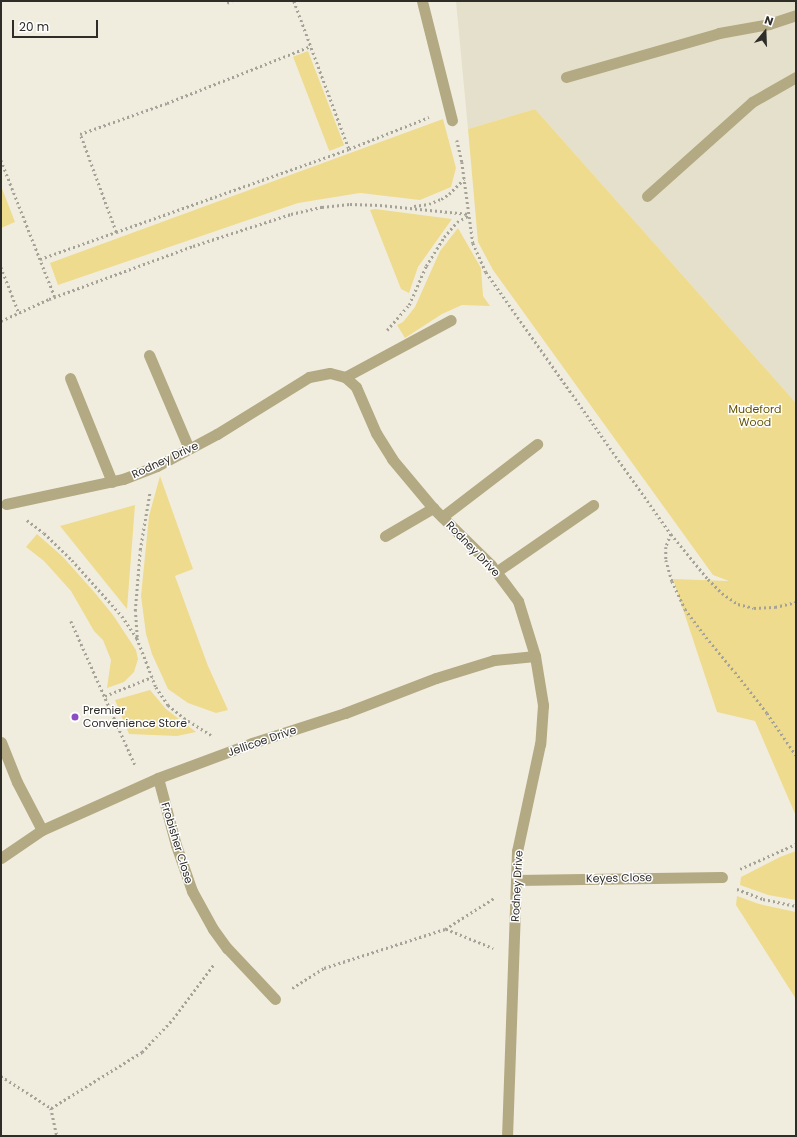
<!DOCTYPE html>
<style>
body{margin:0}
#map{position:relative;width:797px;height:1137px;overflow:hidden;background:#f0eddf;font-family:Poppins,sans-serif}
div>[style]{position:absolute}
.built>*{inset:0;background:#e5e0cb}
.green>*{inset:0;background:#efdb8d;transform-origin:0 0}
.path>*{height:2.5px;margin-top:-1.25px;transform-origin:0;background:repeating-linear-gradient(90deg,#a5a298 0 2px,transparent 0 5px)}
.service>*{height:11px;margin:-5.5px;padding:0 5.5px;transform-origin:5.5px;border-radius:5.5px;background:#b3a982}
.minor>*{height:11px;margin:-5.5px;padding:0 5.5px;transform-origin:5.5px;border-radius:5.5px;background:#b3a982}
.dots>*{width:11px;height:11px;translate:-50% -50%;box-sizing:border-box;border:2px solid #fff;border-radius:50%}
span{translate:-50% -50%;white-space:nowrap;text-align:center;line-height:1.15;-webkit-text-stroke:3px #fff;paint-order:stroke}
.park-label{font-size:11px;color:#635302}
.street-label{font-size:11px;color:#2f2d28}
.poi-label{font-size:11px;color:#2f2d28}
.left{translate:0 -50%;text-align:left}
.frame{position:absolute;inset:0;border:2px solid #2f2d28;pointer-events:none}
.north{position:absolute;left:745px;top:12px;width:40px;height:40px;-webkit-text-stroke:3px #fff;paint-order:stroke;rotate:19deg;font-size:11px;font-weight:700;line-height:16px;text-align:center;color:#2f2d28}
.north::after{content:'';display:block;margin:auto;width:14px;height:18px;background:#2f2d28;clip-path:polygon(50% 0,100% 100%,50% 72%,0 100%)}
.scale{position:absolute;left:12px;top:20px;width:86px;height:18px;box-sizing:border-box;border:2px solid #2f2d28;border-top:0;padding-left:5px;font-size:12px;line-height:14px;white-space:nowrap;color:#2f2d28;-webkit-text-stroke:3px #fff;paint-order:stroke}
</style>
<div id="map">
<div class="built">
<div style="clip-path:polygon(456px 1px,796px 1px,796px 403px,535px 109px,468px 129px)"></div>
</div>
<div class="green">
<div style="left:308px;top:51px;width:101px;height:16px;rotate:69deg"></div>
<div style="clip-path:polygon(535px 109px,796px 403px,796px 816px,755px 721px,717px 712px,673px 579px,729px 581px,713px 575px,493px 270px,478px 242px,468px 129px)"></div>
<div style="clip-path:polygon(443px 119px,456px 168px,451px 187px,420px 200px,360px 193px,298px 203px,58px 285px,50px 263px)"></div>
<div style="clip-path:polygon(1px 186px,15px 222px,1px 228px)"></div>
<div style="clip-path:polygon(375px 209px,452px 219px,418px 267px,409px 293px,401px 289px,370px 210px)"></div>
<div style="clip-path:polygon(458px 228px,481px 268px,483px 296px,490px 306px,462px 305px,442px 314px,405px 338px,397px 325px,403px 322px,415px 307px,440px 251px)"></div>
<div style="clip-path:polygon(160px 476px,193px 569px,175px 576px,208px 666px,228px 710px,216px 713px,188px 703px,168px 689px,152px 654px,146px 634px,141px 596px,149px 516px)"></div>
<div style="clip-path:polygon(135px 505px,127px 609px,60px 526px)"></div>
<div style="clip-path:polygon(37px 534px,63px 557px,95px 593px,113px 615px,136px 650px,138px 659px,134px 672px,124px 682px,107px 688px,111px 660px,103px 640px,94px 631px,71px 591px,44px 561px,26px 547px)"></div>
<div style="clip-path:polygon(150px 690px,166px 709px,196px 732px,177px 736px,129px 734px,115px 700px)"></div>
<div style="clip-path:polygon(796px 851px,796px 900px,768px 895px,740px 885px,741px 877px,780px 857px)"></div>
<div style="clip-path:polygon(737px 896px,759px 904px,796px 912px,796px 999px,736px 905px)"></div>
</div>
<div class="path">
<div style="left:294px;top:1px;width:158px;rotate:69.6deg"></div>
<div style="left:227px;top:3px;width:5px;rotate:-22deg"></div>
<div style="left:457px;top:140px;width:23px;rotate:77deg"></div>
<div style="left:462px;top:162px;width:82px;rotate:82.3deg"></div>
<div style="left:473px;top:243px;width:32px;rotate:66deg"></div>
<div style="left:486px;top:272px;width:321px;rotate:54.8deg"></div>
<div style="left:671px;top:534px;width:58px;rotate:50.6deg"></div>
<div style="left:708px;top:579px;width:20px;rotate:45deg"></div>
<div style="left:722px;top:593px;width:19px;rotate:35deg"></div>
<div style="left:738px;top:604px;width:16px;rotate:14deg"></div>
<div style="left:754px;top:608px;width:21px;rotate:-3deg"></div>
<div style="left:775px;top:607px;width:22px;rotate:-13deg"></div>
<div style="left:1px;top:160px;width:147px;rotate:68.5deg"></div>
<div style="left:414px;top:206px;width:15px;rotate:-8deg"></div>
<div style="left:429px;top:204px;width:13px;rotate:-23deg"></div>
<div style="left:441px;top:199px;width:9px;rotate:-32deg"></div>
<div style="left:449px;top:194px;width:21px;rotate:-45deg"></div>
<div style="left:116px;top:232px;width:247px;rotate:-19.6deg"></div>
<div style="left:349px;top:149px;width:86px;rotate:-21.8deg"></div>
<div style="left:40px;top:259px;width:81px;rotate:-19.6deg"></div>
<div style="left:116px;top:232px;width:104px;rotate:-110.2deg"></div>
<div style="left:80px;top:134px;width:92px;rotate:-19.6deg"></div>
<div style="left:167px;top:103px;width:155px;rotate:-21.6deg"></div>
<div style="left:1px;top:267px;width:49px;rotate:68.6deg"></div>
<div style="left:1px;top:321px;width:53px;rotate:-24.6deg"></div>
<div style="left:49px;top:299px;width:153px;rotate:-20.2deg"></div>
<div style="left:193px;top:246px;width:103px;rotate:-18.1deg"></div>
<div style="left:291px;top:214px;width:32px;rotate:-13deg"></div>
<div style="left:322px;top:207px;width:28px;rotate:-6deg"></div>
<div style="left:350px;top:204px;width:30px;rotate:2deg"></div>
<div style="left:380px;top:205px;width:89px;rotate:5.8deg"></div>
<div style="left:387px;top:330px;width:33px;rotate:-49deg"></div>
<div style="left:409px;top:305px;width:43px;rotate:-66.4deg"></div>
<div style="left:426px;top:266px;width:34px;rotate:-58deg"></div>
<div style="left:444px;top:237px;width:20px;rotate:-49deg"></div>
<div style="left:457px;top:222px;width:14px;rotate:-30deg"></div>
<div style="left:27px;top:520px;width:21px;rotate:37deg"></div>
<div style="left:44px;top:533px;width:39px;rotate:44deg"></div>
<div style="left:72px;top:560px;width:75px;rotate:48.2deg"></div>
<div style="left:122px;top:616px;width:27px;rotate:56deg"></div>
<div style="left:137px;top:638px;width:53px;rotate:68.8deg"></div>
<div style="left:156px;top:687px;width:22px;rotate:56deg"></div>
<div style="left:168px;top:705px;width:21px;rotate:39deg"></div>
<div style="left:184px;top:718px;width:32px;rotate:32deg"></div>
<div style="left:671px;top:534px;width:14px;rotate:111deg"></div>
<div style="left:666px;top:547px;width:13px;rotate:90deg"></div>
<div style="left:666px;top:560px;width:22px;rotate:74deg"></div>
<div style="left:672px;top:581px;width:31px;rotate:65deg"></div>
<div style="left:685px;top:609px;width:35px;rotate:53deg"></div>
<div style="left:706px;top:637px;width:45px;rotate:50.4deg"></div>
<div style="left:735px;top:672px;width:52px;rotate:52deg"></div>
<div style="left:767px;top:713px;width:51px;rotate:55.4deg"></div>
<div style="left:71px;top:621px;width:158px;rotate:66deg"></div>
<div style="left:137px;top:637px;width:26px;rotate:-94deg"></div>
<div style="left:135px;top:611px;width:61px;rotate:-85.3deg"></div>
<div style="left:140px;top:550px;width:60px;rotate:-80.4deg"></div>
<div style="left:105px;top:696px;width:51px;rotate:-22deg"></div>
<div style="left:740px;top:869px;width:61px;rotate:-24.1deg"></div>
<div style="left:737px;top:889px;width:28px;rotate:21deg"></div>
<div style="left:763px;top:899px;width:34px;rotate:12deg"></div>
<div style="left:446px;top:929px;width:51px;rotate:22deg"></div>
<div style="left:292px;top:988px;width:38px;rotate:-32deg"></div>
<div style="left:324px;top:968px;width:127px;rotate:-17.9deg"></div>
<div style="left:445px;top:929px;width:58px;rotate:-32.3deg"></div>
<div style="left:1px;top:1076px;width:59px;rotate:32.6deg"></div>
<div style="left:51px;top:1108px;width:29px;rotate:78deg"></div>
<div style="left:51px;top:1108px;width:107px;rotate:-31.6deg"></div>
<div style="left:142px;top:1052px;width:45px;rotate:-46.8deg"></div>
<div style="left:173px;top:1019px;width:69px;rotate:-53.3deg"></div>
</div>
<div class="service">
<div style="left:566px;top:77px;width:159px;rotate:-16deg"></div>
<div style="left:719px;top:33px;width:51px;rotate:-10.2deg"></div>
<div style="left:769px;top:24px;width:28px;rotate:-18deg"></div>
<div style="left:647px;top:196px;width:141px;rotate:-41.8deg"></div>
<div style="left:752px;top:102px;width:51px;rotate:-29.6deg"></div>
<div style="left:149px;top:355px;width:102px;rotate:66.9deg"></div>
<div style="left:345px;top:377px;width:120px;rotate:-28.3deg"></div>
<div style="left:70px;top:378px;width:112px;rotate:68deg"></div>
<div style="left:442px;top:517px;width:120px;rotate:-37.5deg"></div>
<div style="left:385px;top:536px;width:56px;rotate:-30.3deg"></div>
<div style="left:496px;top:572px;width:118px;rotate:-34.6deg"></div>
<div style="left:1px;top:742px;width:43px;rotate:68.2deg"></div>
<div style="left:17px;top:782px;width:54px;rotate:62.5deg"></div>
</div>
<div class="minor">
<div style="left:422px;top:1px;width:123px;rotate:75.9deg"></div>
<div style="left:6px;top:504px;width:120px;rotate:-12.1deg"></div>
<div style="left:123px;top:479px;width:36px;rotate:-21deg"></div>
<div style="left:157px;top:466px;width:68px;rotate:-28.1deg"></div>
<div style="left:217px;top:434px;width:108px;rotate:-31.8deg"></div>
<div style="left:309px;top:377px;width:21px;rotate:-11deg"></div>
<div style="left:330px;top:373px;width:16px;rotate:15deg"></div>
<div style="left:345px;top:377px;width:15px;rotate:42deg"></div>
<div style="left:356px;top:387px;width:50px;rotate:66.5deg"></div>
<div style="left:376px;top:433px;width:31px;rotate:58deg"></div>
<div style="left:392px;top:459px;width:64px;rotate:50.1deg"></div>
<div style="left:433px;top:508px;width:81px;rotate:44.5deg"></div>
<div style="left:491px;top:565px;width:45px;rotate:53.1deg"></div>
<div style="left:518px;top:601px;width:58px;rotate:72.8deg"></div>
<div style="left:535px;top:656px;width:50px;rotate:80.7deg"></div>
<div style="left:543px;top:705px;width:39px;rotate:94deg"></div>
<div style="left:540px;top:744px;width:109px;rotate:102.1deg"></div>
<div style="left:517px;top:851px;width:285px;rotate:92deg"></div>
<div style="left:158px;top:778px;width:69px;rotate:75deg"></div>
<div style="left:176px;top:845px;width:49px;rotate:70.8deg"></div>
<div style="left:192px;top:891px;width:43px;rotate:61.1deg"></div>
<div style="left:213px;top:929px;width:24px;rotate:54deg"></div>
<div style="left:227px;top:948px;width:70px;rotate:46.7deg"></div>
<div style="left:1px;top:858px;width:50px;rotate:-34.3deg"></div>
<div style="left:42px;top:830px;width:127px;rotate:-24.1deg"></div>
<div style="left:158px;top:778px;width:100px;rotate:-20.4deg"></div>
<div style="left:252px;top:743px;width:98px;rotate:-17.9deg"></div>
<div style="left:345px;top:713px;width:97px;rotate:-21deg"></div>
<div style="left:436px;top:678px;width:61px;rotate:-17.2deg"></div>
<div style="left:494px;top:660px;width:41px;rotate:-5.6deg"></div>
<div style="left:516px;top:880px;width:206px;rotate:-0.8deg"></div>
</div>
<div class="dots">
<div style="left:75px;top:717px;background:#8c4ec3"></div>
</div>
<div class="park-label">
<span style="left:755px;top:416px">Mudeford<br>Wood</span>
</div>
<div class="street-label">
<span style="left:165px;top:460px;rotate:-25deg">Rodney Drive</span>
<span style="left:473px;top:549px;rotate:46deg">Rodney Drive</span>
<span style="left:262px;top:741px;rotate:-19deg">Jellicoe Drive</span>
<span style="left:177px;top:843px;rotate:73deg">Frobisher Close</span>
<span style="left:619px;top:878px;rotate:-1deg">Keyes Close</span>
<span style="left:517px;top:886px;rotate:-87deg">Rodney Drive</span>
</div>
<div class="poi-label">
<span class="left" style="left:83px;top:717px">Premier<br>Convenience Store</span>
</div>
<div class="frame"></div>
<div class="north">N</div>
<div class="scale">20 m</div>
</div>
